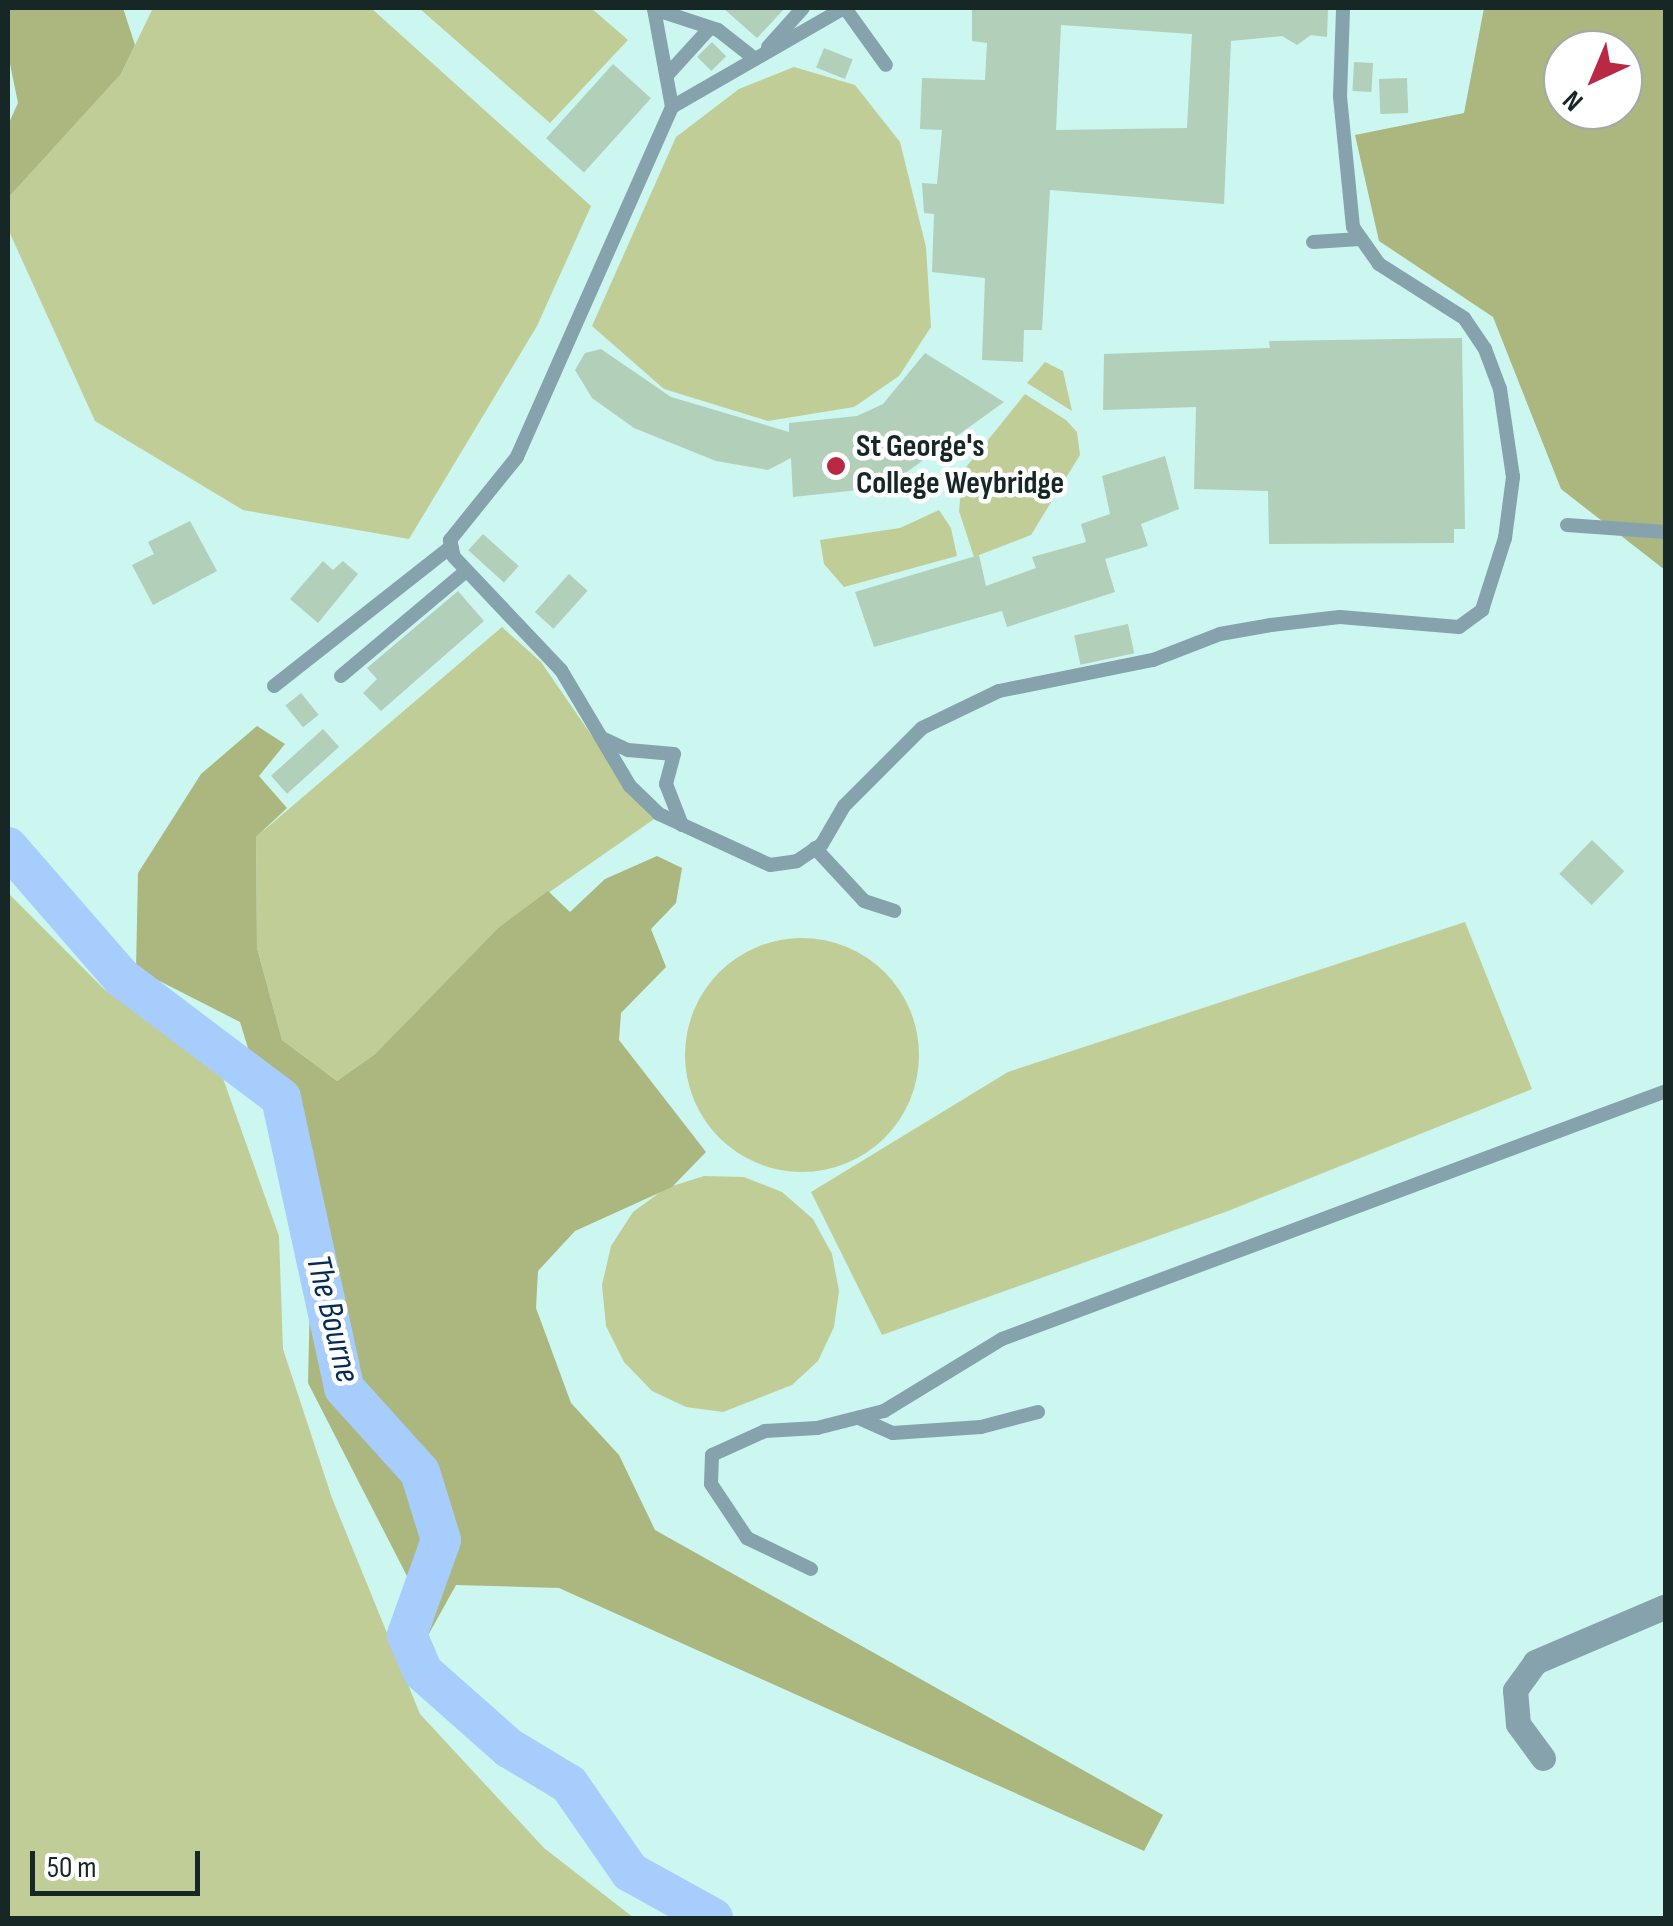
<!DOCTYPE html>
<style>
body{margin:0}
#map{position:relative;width:1673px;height:1926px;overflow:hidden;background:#ccf6f0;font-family:"Sofia Sans Condensed",sans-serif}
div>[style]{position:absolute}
.green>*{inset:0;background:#c1cd97}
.round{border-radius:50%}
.forest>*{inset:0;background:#abb77f}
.river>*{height:40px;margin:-20px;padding:0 20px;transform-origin:20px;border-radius:20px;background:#a7cdfc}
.building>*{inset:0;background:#b2cfb9;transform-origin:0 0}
.lane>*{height:14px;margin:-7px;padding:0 7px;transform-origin:7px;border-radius:7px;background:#86a2ac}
.street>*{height:25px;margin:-12.5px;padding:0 12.5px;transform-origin:12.5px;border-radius:12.5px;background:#86a2ac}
.dots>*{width:28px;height:28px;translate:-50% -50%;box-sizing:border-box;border:5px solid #fff;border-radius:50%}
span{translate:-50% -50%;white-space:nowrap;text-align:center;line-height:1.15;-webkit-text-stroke:9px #fff;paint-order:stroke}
.poi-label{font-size:32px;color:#172725;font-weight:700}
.left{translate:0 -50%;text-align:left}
.water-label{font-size:35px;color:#042b54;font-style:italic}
.frame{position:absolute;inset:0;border:10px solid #172725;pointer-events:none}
.north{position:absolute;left:1543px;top:30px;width:100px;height:100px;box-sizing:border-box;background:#fff;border:2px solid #a2a9a8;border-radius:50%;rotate:224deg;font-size:28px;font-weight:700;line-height:40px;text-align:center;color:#172725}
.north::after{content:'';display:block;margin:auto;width:35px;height:45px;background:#ba2943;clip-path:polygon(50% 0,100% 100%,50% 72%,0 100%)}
.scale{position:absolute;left:30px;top:1851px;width:170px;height:45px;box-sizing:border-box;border:5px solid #172725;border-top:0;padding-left:12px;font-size:30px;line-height:35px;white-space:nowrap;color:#172725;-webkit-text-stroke:8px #fff;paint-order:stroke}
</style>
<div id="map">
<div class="green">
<div style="clip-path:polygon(153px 8px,371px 8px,591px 206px,537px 326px,409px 539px,243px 510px,95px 421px,8px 229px,8px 198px,121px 74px)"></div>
<div style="clip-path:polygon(419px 8px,591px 8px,628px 40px,550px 123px)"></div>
<div style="clip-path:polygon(794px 67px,855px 85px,900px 142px,926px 247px,931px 327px,899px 376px,854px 407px,768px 421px,664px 389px,592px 326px,676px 137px,739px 89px)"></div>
<div style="clip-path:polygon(1045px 362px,1063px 371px,1072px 411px,1027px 383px)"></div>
<div style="clip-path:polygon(1025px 394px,1066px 420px,1077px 432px,1080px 455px,1031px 535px,974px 557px,959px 511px,963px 471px)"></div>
<div style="clip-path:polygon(939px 510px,951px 528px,957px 556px,844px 587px,824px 564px,820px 540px,900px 528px)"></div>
<div style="clip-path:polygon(502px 627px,541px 662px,614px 768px,657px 817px,498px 928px,375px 1054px,337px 1081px,282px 1040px,257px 948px,256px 837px)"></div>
<div style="clip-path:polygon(8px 893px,105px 990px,220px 1070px,279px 1236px,283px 1349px,332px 1498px,420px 1714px,544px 1848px,634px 1918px,8px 1918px)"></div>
<div style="clip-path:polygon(1465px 922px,1532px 1089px,1228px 1211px,882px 1335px,811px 1192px,1008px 1072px)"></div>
<div class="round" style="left:685px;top:938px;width:234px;height:234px"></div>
<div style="clip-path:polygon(704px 1176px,744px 1177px,782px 1192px,813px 1219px,832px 1254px,839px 1291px,834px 1327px,818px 1361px,792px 1385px,723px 1412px,686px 1407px,652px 1391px,624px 1362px,606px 1326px,602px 1285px,611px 1246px,633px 1212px,666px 1188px)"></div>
</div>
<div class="forest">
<div style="clip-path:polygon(8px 8px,123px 8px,135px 45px,121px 74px,8px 198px,8px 125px,18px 103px,8px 54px)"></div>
<div style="clip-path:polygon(evenodd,1484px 8px,1665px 8px,1665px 570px,1561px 489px,1493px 317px,1379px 241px,1355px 135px,1464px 113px,1484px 8px,1563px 50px,1623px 50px,1623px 110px,1563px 110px,1563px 50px)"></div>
<div style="clip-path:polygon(257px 726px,285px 744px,259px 776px,287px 808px,256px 837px,257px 948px,282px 1040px,337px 1081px,375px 1054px,498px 928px,548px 891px,570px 912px,605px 879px,657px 856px,682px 868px,676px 903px,651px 929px,666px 967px,621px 1013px,619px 1040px,706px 1152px,672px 1187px,575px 1231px,538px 1271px,536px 1308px,571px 1403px,619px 1455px,655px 1530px,1163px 1815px,1144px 1851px,559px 1588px,456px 1585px,426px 1639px,409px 1580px,308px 1383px,311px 1254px,240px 1022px,136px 969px,138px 873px,201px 774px)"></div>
</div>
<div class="river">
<div style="left:8px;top:847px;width:174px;rotate:49deg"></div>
<div style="left:122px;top:978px;width:199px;rotate:37deg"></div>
<div style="left:281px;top:1098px;width:297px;rotate:77.7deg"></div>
<div style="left:344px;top:1388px;width:113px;rotate:47.9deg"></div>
<div style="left:420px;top:1472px;width:71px;rotate:72.8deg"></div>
<div style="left:441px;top:1540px;width:101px;rotate:109.7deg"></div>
<div style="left:407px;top:1635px;width:40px;rotate:66.6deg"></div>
<div style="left:423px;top:1672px;width:115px;rotate:41.5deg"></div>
<div style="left:509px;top:1748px;width:70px;rotate:31deg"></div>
<div style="left:569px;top:1784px;width:107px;rotate:55.3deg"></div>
<div style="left:630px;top:1872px;width:95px;rotate:29deg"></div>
</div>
<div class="building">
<div style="clip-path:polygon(723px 8px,785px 8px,757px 38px)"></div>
<div style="clip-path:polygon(evenodd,972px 8px,1328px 8px,1327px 37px,1311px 35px,1297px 45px,1282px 36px,1231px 41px,1224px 204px,1050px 190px,1042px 330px,1024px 330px,1023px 362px,982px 360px,985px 278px,932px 272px,934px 214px,924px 213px,922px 183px,937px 184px,942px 130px,920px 129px,922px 78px,985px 80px,987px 43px,972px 41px,972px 8px,1061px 25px,1192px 34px,1187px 128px,1056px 130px,1061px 25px)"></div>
<div style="left:712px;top:42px;width:20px;height:21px;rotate:45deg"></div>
<div style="left:824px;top:48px;width:31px;height:21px;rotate:22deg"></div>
<div style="left:1354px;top:62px;width:19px;height:29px;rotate:3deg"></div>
<div style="left:613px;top:64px;width:51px;height:100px;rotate:42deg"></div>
<div style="left:1407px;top:78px;width:35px;height:28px;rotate:88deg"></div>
<div style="clip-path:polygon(1462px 338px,1465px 529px,1454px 529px,1454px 543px,1269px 544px,1268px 491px,1194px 489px,1196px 407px,1103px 410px,1104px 354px,1270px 348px,1269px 341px)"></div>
<div style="clip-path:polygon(601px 349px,671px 397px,789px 432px,789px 423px,857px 416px,883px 404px,925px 353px,1004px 402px,886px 487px,793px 497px,791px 458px,768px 470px,716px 461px,634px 428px,592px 398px,575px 370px,585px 353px)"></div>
<div style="clip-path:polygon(1165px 456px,1179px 509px,1141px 524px,1148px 546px,1105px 559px,1115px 592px,1007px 627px,1002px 611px,874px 647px,855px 592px,979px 555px,986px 586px,1036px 568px,1032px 557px,1086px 542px,1081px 524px,1110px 514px,1102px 476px)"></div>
<div style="clip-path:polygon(190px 521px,217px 571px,153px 605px,132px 565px,154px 554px,148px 542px)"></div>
<div style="left:483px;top:534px;width:48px;height:22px;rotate:42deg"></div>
<div style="clip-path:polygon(323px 561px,333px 570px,343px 561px,358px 574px,318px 623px,290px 599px)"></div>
<div style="left:569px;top:574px;width:25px;height:51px;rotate:42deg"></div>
<div style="clip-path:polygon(458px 591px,484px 621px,381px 711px,363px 693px,377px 679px,367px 668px)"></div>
<div style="left:1128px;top:624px;width:30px;height:55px;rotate:78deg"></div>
<div style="left:301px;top:693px;width:28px;height:20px;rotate:51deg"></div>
<div style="left:323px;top:729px;width:24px;height:70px;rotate:48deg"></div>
<div style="left:1592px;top:840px;width:45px;height:47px;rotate:44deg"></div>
</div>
<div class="lane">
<div style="left:844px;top:8px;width:198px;rotate:150.1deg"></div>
<div style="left:672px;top:107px;width:383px;rotate:113.9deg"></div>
<div style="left:517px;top:457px;width:107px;rotate:128.9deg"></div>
<div style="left:450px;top:540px;width:17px;rotate:77deg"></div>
<div style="left:454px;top:557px;width:156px;rotate:46.6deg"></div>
<div style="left:561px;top:670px;width:135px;rotate:59.3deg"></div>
<div style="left:630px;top:786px;width:40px;rotate:44deg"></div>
<div style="left:659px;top:814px;width:122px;rotate:24.7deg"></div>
<div style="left:770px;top:865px;width:27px;rotate:-8deg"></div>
<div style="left:797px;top:861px;width:30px;rotate:-34deg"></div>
<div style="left:822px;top:844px;width:44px;rotate:-59.9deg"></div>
<div style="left:844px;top:806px;width:110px;rotate:-45deg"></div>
<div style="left:922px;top:728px;width:85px;rotate:-25.7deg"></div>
<div style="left:999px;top:691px;width:157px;rotate:-11.4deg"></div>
<div style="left:1153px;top:660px;width:72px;rotate:-21.2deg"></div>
<div style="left:1220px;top:634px;width:52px;rotate:-10deg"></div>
<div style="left:1271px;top:625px;width:69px;rotate:-6.6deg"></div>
<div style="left:1340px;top:617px;width:119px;rotate:4.8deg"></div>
<div style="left:1459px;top:627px;width:29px;rotate:-36deg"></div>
<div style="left:1482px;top:610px;width:76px;rotate:-72.3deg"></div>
<div style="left:1505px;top:538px;width:62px;rotate:-82.5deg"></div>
<div style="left:1513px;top:477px;width:89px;rotate:-98.4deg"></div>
<div style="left:1500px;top:389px;width:43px;rotate:-110.6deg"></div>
<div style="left:1485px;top:349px;width:37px;rotate:-124deg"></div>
<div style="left:1464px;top:318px;width:101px;rotate:-147.6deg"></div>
<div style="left:1379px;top:264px;width:45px;rotate:-125.1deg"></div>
<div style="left:1353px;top:227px;width:132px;rotate:-95.7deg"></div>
<div style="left:1340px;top:96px;width:88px;rotate:-88deg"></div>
<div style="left:845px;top:8px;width:70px;rotate:54.3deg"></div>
<div style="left:768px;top:47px;width:52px;rotate:-48.1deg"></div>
<div style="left:669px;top:73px;width:61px;rotate:-47.7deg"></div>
<div style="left:672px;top:107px;width:100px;rotate:-100.4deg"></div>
<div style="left:654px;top:9px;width:67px;rotate:18.2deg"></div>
<div style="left:718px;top:30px;width:47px;rotate:38.1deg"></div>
<div style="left:1313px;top:242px;width:47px;rotate:-3.7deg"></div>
<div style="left:1567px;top:525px;width:99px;rotate:4deg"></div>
<div style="left:341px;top:676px;width:163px;rotate:-40deg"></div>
<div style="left:274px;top:686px;width:226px;rotate:-38.2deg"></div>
<div style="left:602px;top:738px;width:29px;rotate:25deg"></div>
<div style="left:628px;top:750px;width:46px;rotate:5deg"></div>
<div style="left:674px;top:754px;width:31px;rotate:105deg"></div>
<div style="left:666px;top:784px;width:44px;rotate:68.7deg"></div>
<div style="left:815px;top:848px;width:72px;rotate:47.2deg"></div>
<div style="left:864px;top:901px;width:32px;rotate:18deg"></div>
<div style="left:859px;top:1418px;width:37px;rotate:24deg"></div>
<div style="left:893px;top:1433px;width:88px;rotate:-3.9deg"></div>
<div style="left:981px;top:1427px;width:59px;rotate:-14.7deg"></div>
<div style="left:811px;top:1569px;width:71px;rotate:-154.2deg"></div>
<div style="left:747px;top:1538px;width:65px;rotate:-123.7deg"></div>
<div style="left:711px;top:1484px;width:29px;rotate:-88deg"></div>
<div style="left:712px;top:1455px;width:58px;rotate:-24.4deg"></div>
<div style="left:765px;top:1431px;width:52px;rotate:-3.3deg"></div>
<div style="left:817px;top:1428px;width:69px;rotate:-14.2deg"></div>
<div style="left:884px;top:1411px;width:138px;rotate:-31.4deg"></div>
<div style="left:1002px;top:1339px;width:709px;rotate:-20.48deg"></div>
</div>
<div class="street">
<div style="left:1543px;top:1758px;width:42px;rotate:-126.3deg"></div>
<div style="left:1518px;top:1724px;width:34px;rotate:-95deg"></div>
<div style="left:1515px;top:1690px;width:34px;rotate:-54deg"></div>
<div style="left:1535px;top:1662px;width:142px;rotate:-23.1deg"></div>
</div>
<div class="dots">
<div style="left:836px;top:466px;background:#ba2943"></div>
</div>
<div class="poi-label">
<span class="left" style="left:856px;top:466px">St George's<br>College Weybridge</span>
</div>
<div class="water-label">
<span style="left:332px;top:1319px;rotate:76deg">The Bourne</span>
</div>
<div class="frame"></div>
<div class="north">N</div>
<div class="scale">50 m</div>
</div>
